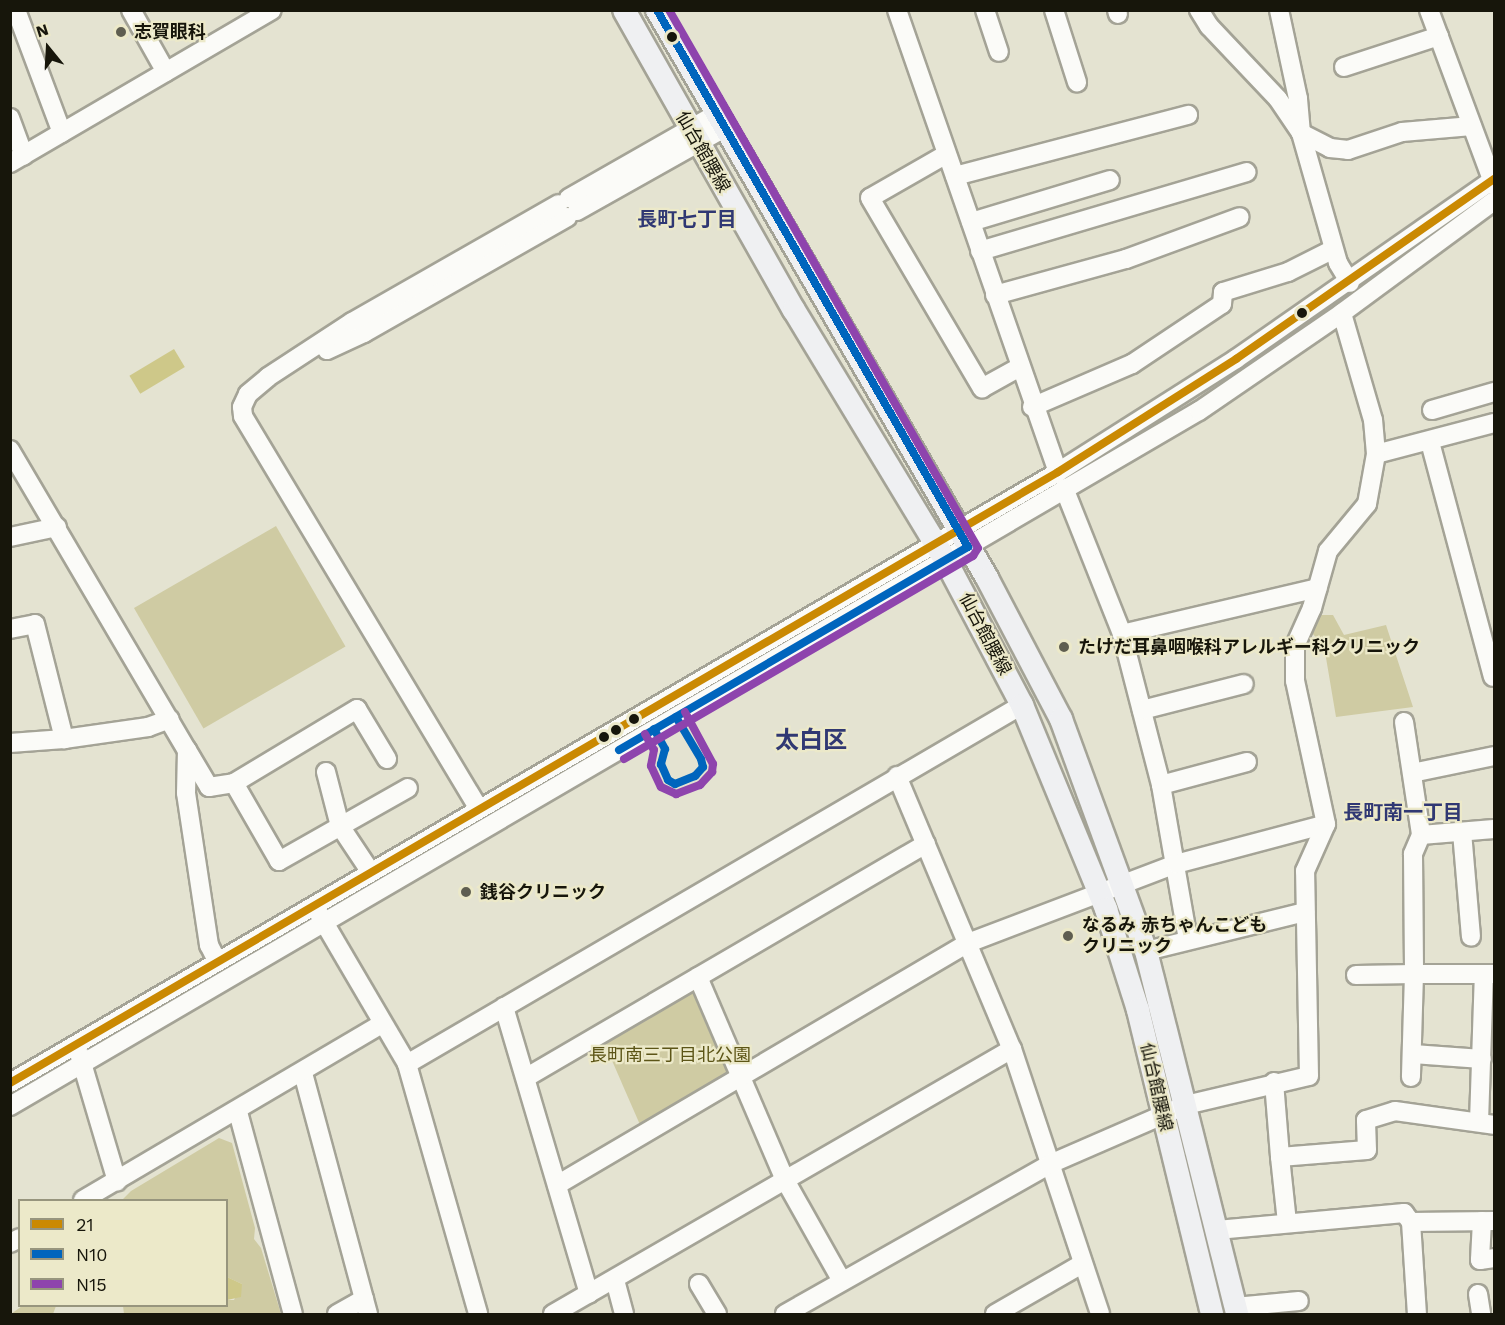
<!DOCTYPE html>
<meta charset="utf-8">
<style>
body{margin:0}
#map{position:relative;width:1505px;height:1325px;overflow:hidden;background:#e4e3d1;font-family:"Work Sans","Noto Sans JP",sans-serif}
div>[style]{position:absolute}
.green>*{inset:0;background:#cfcba3;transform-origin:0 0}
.water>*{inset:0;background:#cec889;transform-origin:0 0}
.roads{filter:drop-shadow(2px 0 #a4a396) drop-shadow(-2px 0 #a4a396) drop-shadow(0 2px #a4a396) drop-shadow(0 -2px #a4a396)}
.minor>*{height:18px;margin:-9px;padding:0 9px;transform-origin:9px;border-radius:9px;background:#fbfbf8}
.major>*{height:22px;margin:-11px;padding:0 11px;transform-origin:11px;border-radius:11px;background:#eff0f2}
.bus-1>*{height:8px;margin:-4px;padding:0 4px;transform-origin:4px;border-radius:4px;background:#ca8902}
.bus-2>*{height:8px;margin:-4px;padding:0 4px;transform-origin:4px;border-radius:4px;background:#0065bd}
.bus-3>*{height:8px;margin:-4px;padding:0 4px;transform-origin:4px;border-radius:4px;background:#8e44ad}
.dots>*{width:16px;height:16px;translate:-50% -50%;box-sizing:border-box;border:3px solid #ece9c9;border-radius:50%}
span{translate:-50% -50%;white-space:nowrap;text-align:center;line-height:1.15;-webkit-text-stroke:4.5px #ece9c9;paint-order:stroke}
.poi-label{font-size:18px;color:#17160b;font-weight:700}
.left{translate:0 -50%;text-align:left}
.street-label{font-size:18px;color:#17160b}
.park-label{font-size:18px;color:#5c5517}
.neighbourhood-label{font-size:20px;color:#303873;font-weight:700}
.district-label{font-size:24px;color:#303873;font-weight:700}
.frame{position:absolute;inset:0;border:12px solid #17160b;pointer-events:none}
.legend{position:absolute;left:18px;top:1199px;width:210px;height:108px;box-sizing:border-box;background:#ece9c9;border:2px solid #97957d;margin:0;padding:8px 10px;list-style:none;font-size:18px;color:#17160b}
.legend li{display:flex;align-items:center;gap:12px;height:30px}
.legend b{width:30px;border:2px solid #97957d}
.north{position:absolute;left:18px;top:18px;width:60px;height:60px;-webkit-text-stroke:4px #ece9c9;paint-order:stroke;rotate:342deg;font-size:16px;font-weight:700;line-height:24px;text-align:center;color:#17160b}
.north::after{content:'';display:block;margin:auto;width:21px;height:27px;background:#17160b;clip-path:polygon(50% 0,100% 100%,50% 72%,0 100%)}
</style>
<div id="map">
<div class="green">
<div style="left:276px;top:526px;width:139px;height:164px;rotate:60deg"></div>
<div style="clip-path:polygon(1321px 615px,1333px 615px,1344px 635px,1386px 625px,1413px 707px,1336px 717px,1324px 646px,1310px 631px)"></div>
<div style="clip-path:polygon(690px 989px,696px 991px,730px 1067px,729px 1074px,641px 1127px,603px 1040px)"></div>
<div style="clip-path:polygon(219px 1138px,232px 1143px,255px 1228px,254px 1239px,261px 1248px,281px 1314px,124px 1314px,123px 1306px,226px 1306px,227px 1300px,234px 1300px,242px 1284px,227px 1277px,226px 1200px,122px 1200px,131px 1191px)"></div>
<div style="clip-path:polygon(22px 1306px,56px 1306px,53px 1314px,11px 1314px)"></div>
</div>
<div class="water">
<div style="left:174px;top:349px;width:21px;height:52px;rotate:59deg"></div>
<div style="clip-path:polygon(227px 1277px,242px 1284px,241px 1297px,227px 1300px)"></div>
</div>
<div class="roads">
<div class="minor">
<div style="left:16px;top:10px;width:131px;rotate:69.5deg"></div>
<div style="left:131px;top:10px;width:71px;rotate:60.6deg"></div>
<div style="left:897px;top:10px;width:489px;rotate:70.8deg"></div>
<div style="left:985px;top:10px;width:44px;rotate:71.6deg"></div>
<div style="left:1054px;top:10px;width:76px;rotate:72.3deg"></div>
<div style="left:1117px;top:10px;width:4px;rotate:76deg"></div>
<div style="left:1199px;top:10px;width:19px;rotate:58deg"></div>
<div style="left:1209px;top:26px;width:100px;rotate:46.6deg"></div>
<div style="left:1278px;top:99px;width:41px;rotate:55.9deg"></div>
<div style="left:1301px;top:133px;width:135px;rotate:74.1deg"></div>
<div style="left:1338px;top:263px;width:23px;rotate:59deg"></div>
<div style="left:1279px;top:10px;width:91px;rotate:77.9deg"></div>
<div style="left:1298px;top:99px;width:34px;rotate:85deg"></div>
<div style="left:1301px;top:133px;width:33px;rotate:27deg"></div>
<div style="left:1330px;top:148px;width:18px;rotate:6deg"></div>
<div style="left:1348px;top:150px;width:57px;rotate:-18.4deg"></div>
<div style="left:1402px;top:132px;width:70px;rotate:-4.9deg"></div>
<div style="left:1429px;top:10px;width:187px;rotate:69.6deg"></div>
<div style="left:1344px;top:67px;width:100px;rotate:-18.1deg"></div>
<div style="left:10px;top:118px;width:40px;rotate:69.8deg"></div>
<div style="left:945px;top:155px;width:86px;rotate:150.2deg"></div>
<div style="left:870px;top:198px;width:221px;rotate:59.5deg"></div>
<div style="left:982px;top:388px;width:43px;rotate:-28.9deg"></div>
<div style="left:10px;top:163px;width:303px;rotate:-30.3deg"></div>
<div style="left:955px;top:176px;width:241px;rotate:-14.7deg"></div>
<div style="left:569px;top:198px;width:172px;rotate:-29.7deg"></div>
<div style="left:577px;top:211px;width:171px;rotate:-29.4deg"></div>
<div style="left:971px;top:222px;width:145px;rotate:-16.8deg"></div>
<div style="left:980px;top:251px;width:278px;rotate:-16.5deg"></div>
<div style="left:995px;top:295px;width:136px;rotate:-15.4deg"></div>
<div style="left:1126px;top:259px;width:121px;rotate:-20.2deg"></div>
<div style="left:327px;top:350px;width:41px;rotate:-24.7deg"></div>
<div style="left:364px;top:333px;width:234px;rotate:-29.7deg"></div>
<div style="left:1032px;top:407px;width:109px;rotate:-23.3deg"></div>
<div style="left:1132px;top:364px;width:108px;rotate:-33.7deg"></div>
<div style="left:1222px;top:304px;width:12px;rotate:-85deg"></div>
<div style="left:1223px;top:292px;width:68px;rotate:-17.1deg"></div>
<div style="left:1288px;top:272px;width:51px;rotate:-26.6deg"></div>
<div style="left:1432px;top:410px;width:65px;rotate:-16.2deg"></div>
<div style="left:1430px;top:442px;width:243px;rotate:75deg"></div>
<div style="left:10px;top:450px;width:348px;rotate:59.5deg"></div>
<div style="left:187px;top:750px;width:43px;rotate:91.3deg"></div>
<div style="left:186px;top:793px;width:154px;rotate:81.4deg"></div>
<div style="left:209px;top:945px;width:18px;rotate:63deg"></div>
<div style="left:1376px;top:454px;width:122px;rotate:-14.7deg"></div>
<div style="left:1064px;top:488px;width:157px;rotate:68.3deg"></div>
<div style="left:1122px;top:634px;width:156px;rotate:75.5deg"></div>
<div style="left:1161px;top:785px;width:156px;rotate:80.1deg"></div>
<div style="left:10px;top:537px;width:48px;rotate:-12deg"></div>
<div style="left:10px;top:629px;width:25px;rotate:-11deg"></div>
<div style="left:35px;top:624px;width:119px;rotate:75.8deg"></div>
<div style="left:1122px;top:634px;width:201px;rotate:-13.2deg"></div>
<div style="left:1142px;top:710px;width:105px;rotate:-14.3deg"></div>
<div style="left:1404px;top:722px;width:114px;rotate:81.4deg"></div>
<div style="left:1421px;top:835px;width:21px;rotate:113deg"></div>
<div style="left:1413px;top:854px;width:120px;rotate:89.5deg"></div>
<div style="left:1414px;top:974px;width:80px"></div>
<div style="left:10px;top:743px;width:54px;rotate:-4.2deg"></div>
<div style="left:64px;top:739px;width:85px;rotate:-8.1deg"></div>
<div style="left:148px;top:727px;width:23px;rotate:-20deg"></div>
<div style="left:187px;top:750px;width:43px;rotate:59.3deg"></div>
<div style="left:209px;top:787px;width:25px;rotate:-9deg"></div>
<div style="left:387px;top:759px;width:58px;rotate:-121deg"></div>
<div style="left:357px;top:709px;width:144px;rotate:149deg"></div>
<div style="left:234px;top:783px;width:90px;rotate:60deg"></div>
<div style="left:279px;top:861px;width:148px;rotate:-29.5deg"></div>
<div style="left:326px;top:772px;width:56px;rotate:75.5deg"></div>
<div style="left:340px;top:826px;width:54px;rotate:56.3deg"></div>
<div style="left:1412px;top:773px;width:84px;rotate:-11.7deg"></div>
<div style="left:897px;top:776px;width:296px;rotate:67.2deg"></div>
<div style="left:1012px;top:1049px;width:279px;rotate:71.6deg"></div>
<div style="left:1161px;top:785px;width:89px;rotate:-15deg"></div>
<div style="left:479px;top:809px;width:458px;rotate:-121deg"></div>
<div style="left:243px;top:416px;width:9px;rotate:-96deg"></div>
<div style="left:242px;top:407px;width:14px;rotate:-65deg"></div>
<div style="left:248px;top:394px;width:26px;rotate:-40deg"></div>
<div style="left:268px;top:377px;width:100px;rotate:-33.2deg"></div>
<div style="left:352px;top:322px;width:238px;rotate:-29.7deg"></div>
<div style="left:1462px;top:832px;width:105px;rotate:85.1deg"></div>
<div style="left:1421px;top:835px;width:73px;rotate:-4.7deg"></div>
<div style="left:318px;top:912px;width:176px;rotate:59.6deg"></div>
<div style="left:407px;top:1064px;width:260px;rotate:74.1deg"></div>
<div style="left:1146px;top:951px;width:164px;rotate:-13.8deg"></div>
<div style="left:1356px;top:975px;width:58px;rotate:-1deg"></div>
<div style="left:1414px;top:974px;width:103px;rotate:91.7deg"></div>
<div style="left:698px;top:977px;width:221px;rotate:66.8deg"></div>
<div style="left:785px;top:1180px;width:116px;rotate:60.6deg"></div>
<div style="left:504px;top:1007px;width:299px;rotate:73.5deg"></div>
<div style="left:79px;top:1053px;width:134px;rotate:73.5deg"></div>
<div style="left:1413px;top:1054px;width:69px;rotate:4.1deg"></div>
<div style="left:407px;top:1064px;width:712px;rotate:-30.27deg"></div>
<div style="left:303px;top:1073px;width:250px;rotate:74.9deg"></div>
<div style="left:527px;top:1077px;width:462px;rotate:-30.3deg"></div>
<div style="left:1274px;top:1082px;width:75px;rotate:85.4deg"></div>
<div style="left:1280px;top:1157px;width:87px;rotate:-4.6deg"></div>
<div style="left:1367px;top:1150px;width:30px;rotate:-92deg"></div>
<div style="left:1366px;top:1120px;width:30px;rotate:-17deg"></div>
<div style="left:1395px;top:1111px;width:100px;rotate:8deg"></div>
<div style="left:10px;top:1083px;width:1213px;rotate:-30.24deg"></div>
<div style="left:1058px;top:472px;width:211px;rotate:-32.4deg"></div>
<div style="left:1236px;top:359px;width:315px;rotate:-34.9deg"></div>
<div style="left:10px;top:1106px;width:1377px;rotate:-30.31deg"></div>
<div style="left:1199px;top:411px;width:173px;rotate:-34.4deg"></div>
<div style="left:1342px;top:313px;width:189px;rotate:-36.4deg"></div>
<div style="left:238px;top:1112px;width:209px;rotate:74.8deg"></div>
<div style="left:1479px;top:1122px;width:148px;rotate:-88.1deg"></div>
<div style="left:1280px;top:1157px;width:65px;rotate:83.9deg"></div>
<div style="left:557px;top:1185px;width:477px;rotate:-30.5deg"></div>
<div style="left:968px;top:943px;width:222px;rotate:-20.8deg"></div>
<div style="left:1176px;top:864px;width:155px;rotate:-14.9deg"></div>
<div style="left:83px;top:1200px;width:347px;rotate:-30.5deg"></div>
<div style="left:1482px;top:1221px;width:39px;rotate:93deg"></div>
<div style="left:1480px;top:1260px;width:14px;rotate:-8deg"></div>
<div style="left:1411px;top:1222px;width:83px;rotate:-0.7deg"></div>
<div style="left:1217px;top:1230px;width:188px;rotate:-5.2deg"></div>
<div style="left:1404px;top:1213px;width:11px;rotate:52deg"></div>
<div style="left:1411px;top:1222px;width:92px;rotate:86.3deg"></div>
<div style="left:10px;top:1243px;width:11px;rotate:-27deg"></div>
<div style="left:615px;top:1280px;width:35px;rotate:75deg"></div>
<div style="left:699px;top:1284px;width:35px;rotate:59deg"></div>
<div style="left:1478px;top:1294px;width:20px;rotate:81deg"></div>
<div style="left:1235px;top:1307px;width:64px;rotate:-5.4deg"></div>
<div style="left:337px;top:1314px;width:31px;rotate:-29deg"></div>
<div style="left:553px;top:1314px;width:530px;rotate:-30deg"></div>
<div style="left:785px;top:1314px;width:302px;rotate:-29.5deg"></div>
<div style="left:1048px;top:1165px;width:150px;rotate:-23.5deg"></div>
<div style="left:1186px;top:1105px;width:126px;rotate:-13.3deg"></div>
<div style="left:1309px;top:1076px;width:205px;rotate:-91.1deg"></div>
<div style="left:1305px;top:871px;width:51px;rotate:-65.9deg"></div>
<div style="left:1326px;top:824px;width:146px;rotate:-102.2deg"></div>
<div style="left:1295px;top:681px;width:35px;rotate:-90deg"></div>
<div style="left:1295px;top:646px;width:42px;rotate:-65.9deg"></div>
<div style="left:1312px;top:608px;width:59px;rotate:-74.3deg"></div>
<div style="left:1328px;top:551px;width:61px;rotate:-50.3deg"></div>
<div style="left:1367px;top:504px;width:51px;rotate:-79.8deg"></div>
<div style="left:1376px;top:454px;width:34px;rotate:-95deg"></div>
<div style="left:1373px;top:420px;width:111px;rotate:-106.2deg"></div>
<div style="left:995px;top:1314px;width:100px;rotate:-29.9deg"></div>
</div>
<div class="major">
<div style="left:624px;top:10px;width:345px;rotate:60.5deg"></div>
<div style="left:794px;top:310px;width:293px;rotate:58.8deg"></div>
<div style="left:946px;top:561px;width:163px;rotate:62.2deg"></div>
<div style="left:1022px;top:705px;width:221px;rotate:67.6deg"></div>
<div style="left:1106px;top:909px;width:106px;rotate:72.4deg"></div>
<div style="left:1138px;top:1010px;width:313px;rotate:76.3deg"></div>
<div style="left:657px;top:10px;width:657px;rotate:59.84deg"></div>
<div style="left:987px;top:578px;width:159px;rotate:62.3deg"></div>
<div style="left:1061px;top:719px;width:247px;rotate:69.9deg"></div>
<div style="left:1146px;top:951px;width:374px;rotate:75.9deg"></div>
</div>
</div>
<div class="bus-1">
<div style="left:10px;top:1083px;width:1213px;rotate:-30.24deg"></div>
<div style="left:1058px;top:472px;width:211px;rotate:-32.4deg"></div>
<div style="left:1236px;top:359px;width:315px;rotate:-34.9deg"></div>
</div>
<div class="bus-2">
<div style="left:654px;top:729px;width:23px;rotate:61deg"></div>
<div style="left:665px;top:749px;width:16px;rotate:105deg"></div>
<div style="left:661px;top:764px;width:17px;rotate:66deg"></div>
<div style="left:668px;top:780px;width:8px;rotate:30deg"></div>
<div style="left:675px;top:784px;width:22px;rotate:-22deg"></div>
<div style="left:695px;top:776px;width:12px;rotate:-48deg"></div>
<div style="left:703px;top:767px;width:8px;rotate:-104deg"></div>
<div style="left:701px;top:759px;width:49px;rotate:-120.8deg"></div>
<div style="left:619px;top:750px;width:404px;rotate:-30.2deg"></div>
<div style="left:968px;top:547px;width:621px;rotate:-120.08deg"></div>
</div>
<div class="bus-3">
<div style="left:645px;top:734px;width:18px;rotate:61deg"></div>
<div style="left:654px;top:750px;width:16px;rotate:101deg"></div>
<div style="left:651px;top:766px;width:23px;rotate:65deg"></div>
<div style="left:661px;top:787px;width:17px;rotate:25deg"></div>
<div style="left:676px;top:794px;width:26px;rotate:-21deg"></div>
<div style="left:700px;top:785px;width:18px;rotate:-47deg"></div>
<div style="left:712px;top:772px;width:8px;rotate:-83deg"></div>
<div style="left:713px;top:764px;width:59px;rotate:-118.3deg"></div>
<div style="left:624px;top:759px;width:404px;rotate:-30.2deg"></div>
<div style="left:973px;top:556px;width:9px;rotate:-58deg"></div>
<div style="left:978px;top:548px;width:620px;rotate:-119.87deg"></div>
</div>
<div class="dots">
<div style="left:121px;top:32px;background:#5f5e50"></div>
<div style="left:672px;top:37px;background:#17160b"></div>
<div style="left:1302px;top:313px;background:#17160b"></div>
<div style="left:1064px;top:647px;background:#5f5e50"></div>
<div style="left:634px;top:719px;background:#17160b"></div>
<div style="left:616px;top:730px;background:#17160b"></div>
<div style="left:604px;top:737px;background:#17160b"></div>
<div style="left:466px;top:892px;background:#5f5e50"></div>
<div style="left:1068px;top:936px;background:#5f5e50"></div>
</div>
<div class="poi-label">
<span class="left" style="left:134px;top:32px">志賀眼科</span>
<span class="left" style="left:1078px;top:647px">たけだ耳鼻咽喉科アレルギー科クリニック</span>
<span class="left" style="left:480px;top:892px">銭谷クリニック</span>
<span class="left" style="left:1082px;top:936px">なるみ 赤ちゃんこども<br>クリニック</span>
</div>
<div class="street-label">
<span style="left:703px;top:152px;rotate:60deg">仙台館腰線</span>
<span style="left:985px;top:634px;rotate:62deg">仙台館腰線</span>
<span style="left:1156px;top:1087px;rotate:77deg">仙台館腰線</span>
</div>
<div class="park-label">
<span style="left:670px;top:1055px">長町南三丁目北公園</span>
</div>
<div class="neighbourhood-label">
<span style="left:687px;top:219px">長町七丁目</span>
<span style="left:1403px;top:812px">長町南一丁目</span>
</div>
<div class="district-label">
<span style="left:811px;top:741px">太白区</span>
</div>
<div class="frame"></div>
<ul class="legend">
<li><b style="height:8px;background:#ca8902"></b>21</li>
<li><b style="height:8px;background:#0065bd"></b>N10</li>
<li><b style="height:8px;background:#8e44ad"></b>N15</li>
</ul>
<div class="north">N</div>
</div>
